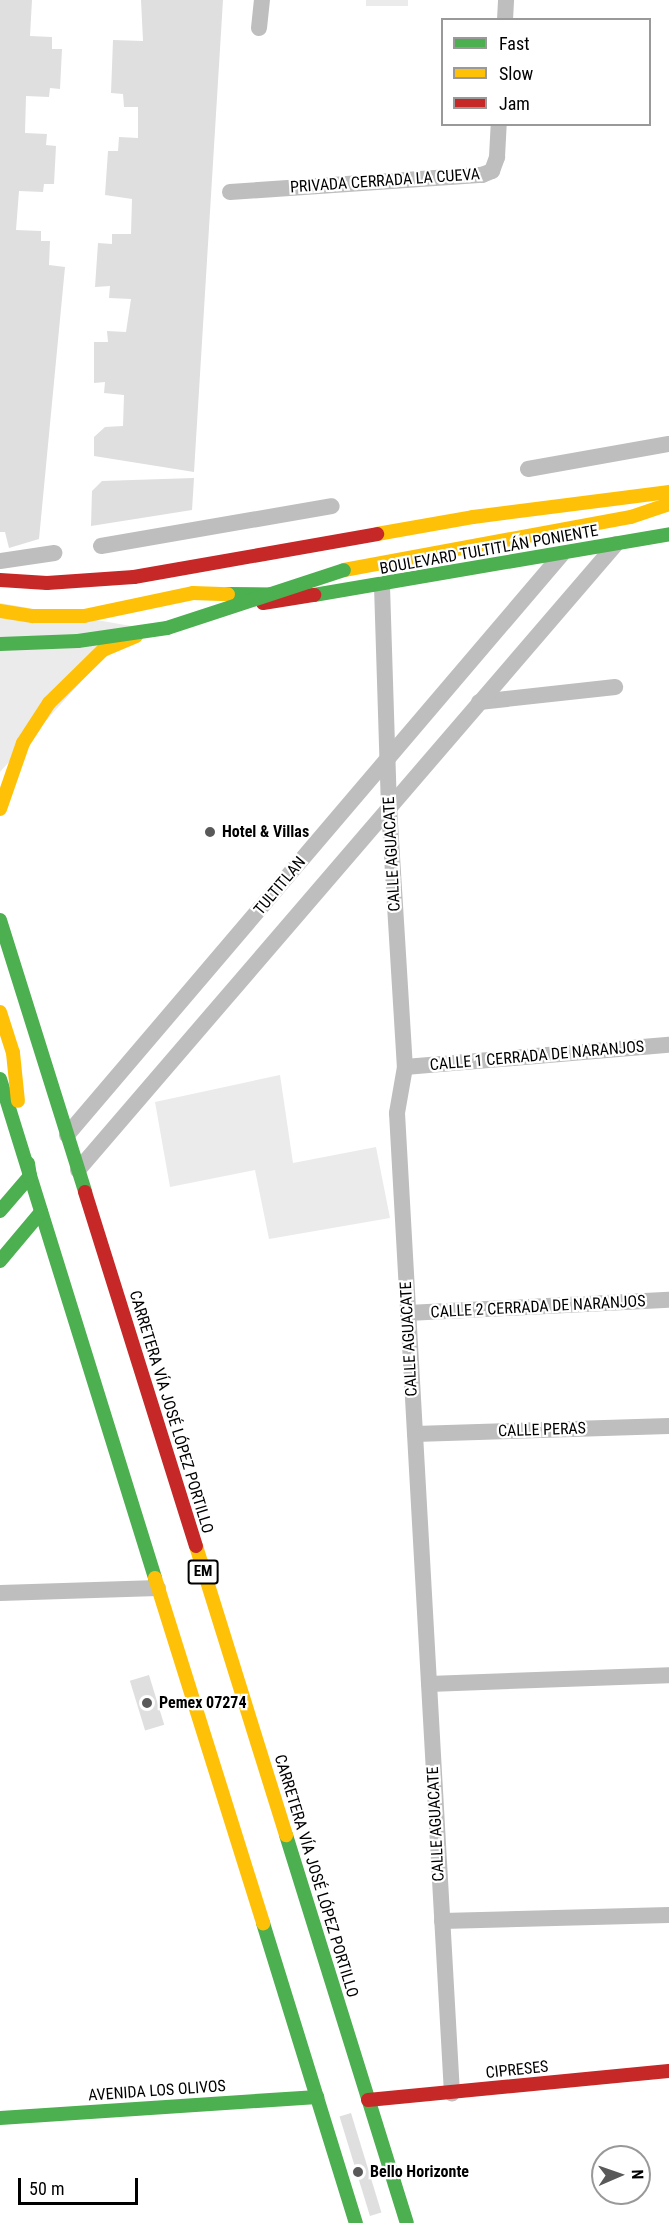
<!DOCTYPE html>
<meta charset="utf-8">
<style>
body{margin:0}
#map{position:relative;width:669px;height:2223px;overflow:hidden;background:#fff;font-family:"Roboto Condensed",sans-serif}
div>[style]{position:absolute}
.green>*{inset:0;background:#ebebeb;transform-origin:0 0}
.canal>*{height:16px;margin:-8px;padding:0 8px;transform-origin:8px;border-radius:8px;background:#bebebe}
.building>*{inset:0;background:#dfdfdf;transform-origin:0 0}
.street>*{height:16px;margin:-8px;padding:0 8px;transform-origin:8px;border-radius:8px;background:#bebebe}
.fast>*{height:14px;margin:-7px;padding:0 7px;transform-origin:7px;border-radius:7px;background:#4caf50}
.slow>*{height:14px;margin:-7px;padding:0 7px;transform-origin:7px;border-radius:7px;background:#ffc107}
.jam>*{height:14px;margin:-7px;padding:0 7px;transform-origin:7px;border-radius:7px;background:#c62828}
.fast-bridge>*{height:14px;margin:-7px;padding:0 7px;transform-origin:7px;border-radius:7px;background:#4caf50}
.dots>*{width:16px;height:16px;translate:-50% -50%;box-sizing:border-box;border:3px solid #fff;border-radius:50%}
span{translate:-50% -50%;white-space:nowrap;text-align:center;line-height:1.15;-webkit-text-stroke:4.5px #fff;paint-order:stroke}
.shield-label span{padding:2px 4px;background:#fff;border:2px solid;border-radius:4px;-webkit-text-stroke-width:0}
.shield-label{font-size:15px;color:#000;font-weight:700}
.street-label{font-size:16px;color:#000}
.poi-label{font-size:16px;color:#000;font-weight:700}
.left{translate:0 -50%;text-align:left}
.legend{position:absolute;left:441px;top:18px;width:210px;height:108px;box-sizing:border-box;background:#fff;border:2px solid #999;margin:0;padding:8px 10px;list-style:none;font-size:18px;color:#000}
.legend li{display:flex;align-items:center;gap:12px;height:30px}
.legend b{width:30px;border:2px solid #999}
.north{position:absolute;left:591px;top:2145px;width:60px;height:60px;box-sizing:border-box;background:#fff;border:2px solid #999;border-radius:50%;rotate:88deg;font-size:16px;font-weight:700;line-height:24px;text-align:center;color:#000}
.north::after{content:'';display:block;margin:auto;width:21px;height:27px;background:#595959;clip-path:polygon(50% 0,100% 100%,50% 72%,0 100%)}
.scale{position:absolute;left:18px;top:2178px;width:120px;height:27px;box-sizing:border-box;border:3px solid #000;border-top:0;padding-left:8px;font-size:18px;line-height:21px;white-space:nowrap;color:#000;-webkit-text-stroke:4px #fff;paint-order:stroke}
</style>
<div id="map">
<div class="green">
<div style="left:366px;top:0;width:42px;height:6px"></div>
<div style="clip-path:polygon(0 603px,131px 626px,0 772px)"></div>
<div style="clip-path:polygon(280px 1075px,293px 1163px,376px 1147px,390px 1218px,269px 1239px,255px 1170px,170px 1187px,155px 1102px)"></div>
</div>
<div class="canal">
<div style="left:528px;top:469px;width:143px;rotate:-10.1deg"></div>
<div style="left:101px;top:546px;width:234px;rotate:-9.8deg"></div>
<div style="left:0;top:561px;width:55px;rotate:-8.4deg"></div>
</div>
<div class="building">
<div style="clip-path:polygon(0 0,32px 0,30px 36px,52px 37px,52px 49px,62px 49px,60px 89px,50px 88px,49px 97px,26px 96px,25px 133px,47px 134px,46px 145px,56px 146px,54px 184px,44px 184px,43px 192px,19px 191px,16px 230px,41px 231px,41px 241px,50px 241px,49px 265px,65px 267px,39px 539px,9px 548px,5px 532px,0 532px)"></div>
<div style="clip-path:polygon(141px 0,223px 0,194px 472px,94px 456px,94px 437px,105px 427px,123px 426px,124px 395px,104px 393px,105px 382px,94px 383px,94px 342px,108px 342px,107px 331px,126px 332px,131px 299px,109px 298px,110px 286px,95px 287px,98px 243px,112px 244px,112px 234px,131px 234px,132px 199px,105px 195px,108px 151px,118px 151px,119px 137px,138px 138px,138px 107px,124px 107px,123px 94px,111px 93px,113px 40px,143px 41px)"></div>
<div style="clip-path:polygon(194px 478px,192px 510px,91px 526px,92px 491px,102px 481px)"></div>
<div style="left:149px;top:1675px;width:52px;height:20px;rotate:73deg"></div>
<div style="left:351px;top:2113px;width:104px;height:12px;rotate:73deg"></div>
</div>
<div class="street">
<div style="left:505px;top:20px;width:20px;rotate:-87deg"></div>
<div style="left:259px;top:28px;width:28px;rotate:-84deg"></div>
<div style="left:230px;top:192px;width:253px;rotate:-3.9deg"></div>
<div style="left:482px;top:175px;width:11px;rotate:-22deg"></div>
<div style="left:492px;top:171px;width:15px;rotate:-70deg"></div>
<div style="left:497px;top:157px;width:33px;rotate:-87deg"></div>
<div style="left:382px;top:586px;width:221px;rotate:88.2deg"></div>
<div style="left:389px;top:807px;width:260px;rotate:86.5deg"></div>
<div style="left:405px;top:1067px;width:47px;rotate:99.9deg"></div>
<div style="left:397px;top:1113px;width:982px;rotate:86.79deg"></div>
<div style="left:479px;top:702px;width:137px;rotate:-6.3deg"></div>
<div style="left:405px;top:1067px;width:265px;rotate:-4.8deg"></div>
<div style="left:67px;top:1135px;width:763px;rotate:-49.57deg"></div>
<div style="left:78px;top:1170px;width:825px;rotate:-49.32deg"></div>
<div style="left:408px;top:1313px;width:261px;rotate:-2.9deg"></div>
<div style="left:415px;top:1434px;width:254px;rotate:-1.8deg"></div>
<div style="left:0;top:1593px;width:158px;rotate:-1.8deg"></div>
<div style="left:429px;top:1684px;width:240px;rotate:-2.1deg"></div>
<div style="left:442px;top:1921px;width:227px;rotate:-1.5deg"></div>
</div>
<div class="fast">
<div style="left:228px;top:594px;width:86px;rotate:0.7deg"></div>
<div style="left:314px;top:595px;width:360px;rotate:-9.7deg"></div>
<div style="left:0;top:920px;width:285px;rotate:72.6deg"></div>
<div style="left:0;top:1079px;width:523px;rotate:72.74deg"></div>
<div style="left:0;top:1211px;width:46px;rotate:-49.4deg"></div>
<div style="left:30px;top:1176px;width:13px;rotate:-99deg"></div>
<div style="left:0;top:1261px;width:64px;rotate:-50.1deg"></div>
<div style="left:286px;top:1835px;width:406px;rotate:72.7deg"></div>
<div style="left:263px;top:1923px;width:314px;rotate:72.8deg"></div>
<div style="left:0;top:2118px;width:318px;rotate:-3.8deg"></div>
</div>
<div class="slow">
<div style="left:377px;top:534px;width:97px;rotate:-10deg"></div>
<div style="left:473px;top:517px;width:198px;rotate:-7.3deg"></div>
<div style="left:344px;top:570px;width:292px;rotate:-10.5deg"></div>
<div style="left:631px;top:517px;width:40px;rotate:-18.9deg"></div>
<div style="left:0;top:611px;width:33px;rotate:9deg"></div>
<div style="left:33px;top:616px;width:51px"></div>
<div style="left:84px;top:616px;width:111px;rotate:-11.9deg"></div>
<div style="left:193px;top:593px;width:35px;rotate:2deg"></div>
<div style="left:0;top:809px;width:70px;rotate:-70.8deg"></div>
<div style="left:23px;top:743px;width:48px;rotate:-57deg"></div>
<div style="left:49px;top:703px;width:76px;rotate:-44.5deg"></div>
<div style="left:103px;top:650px;width:36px;rotate:-23deg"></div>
<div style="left:0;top:1012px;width:43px;rotate:72.4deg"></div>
<div style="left:13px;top:1053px;width:48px;rotate:84.1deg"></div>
<div style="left:196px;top:1546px;width:303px;rotate:72.7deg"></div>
<div style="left:155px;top:1578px;width:362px;rotate:72.6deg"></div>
</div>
<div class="jam">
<div style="left:0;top:580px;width:47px;rotate:3.7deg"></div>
<div style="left:47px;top:583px;width:87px;rotate:-3.9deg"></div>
<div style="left:134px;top:577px;width:247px;rotate:-10deg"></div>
<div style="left:263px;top:603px;width:52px;rotate:-8.9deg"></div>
<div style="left:85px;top:1192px;width:371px;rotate:72.6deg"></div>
<div style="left:368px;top:2100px;width:302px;rotate:-5.5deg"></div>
</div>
<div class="fast-bridge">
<div style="left:0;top:644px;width:78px;rotate:-2.2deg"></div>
<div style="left:78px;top:641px;width:90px;rotate:-8.3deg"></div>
<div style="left:167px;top:628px;width:186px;rotate:-18.1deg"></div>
</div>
<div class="dots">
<div style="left:210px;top:832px;background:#595959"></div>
<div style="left:147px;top:1703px;background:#595959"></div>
<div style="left:358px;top:2172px;background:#595959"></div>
</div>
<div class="shield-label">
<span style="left:203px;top:1572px">EM</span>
</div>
<div class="street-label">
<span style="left:385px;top:181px;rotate:-4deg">PRIVADA CERRADA LA CUEVA</span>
<span style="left:489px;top:550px;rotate:-10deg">BOULEVARD TULTITLÁN PONIENTE</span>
<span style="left:392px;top:854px;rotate:-93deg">CALLE AGUACATE</span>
<span style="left:280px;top:886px;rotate:-50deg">TULTITLAN</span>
<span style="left:537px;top:1056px;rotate:-5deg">CALLE 1 CERRADA DE NARANJOS</span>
<span style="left:538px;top:1307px;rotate:-3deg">CALLE 2 CERRADA DE NARANJOS</span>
<span style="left:409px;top:1339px;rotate:-93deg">CALLE AGUACATE</span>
<span style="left:171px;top:1412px;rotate:73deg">CARRETERA VÍA JOSÉ LÓPEZ PORTILLO</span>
<span style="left:542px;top:1430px;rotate:-2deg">CALLE PERAS</span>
<span style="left:436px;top:1824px;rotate:-93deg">CALLE AGUACATE</span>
<span style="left:316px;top:1876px;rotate:73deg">CARRETERA VÍA JOSÉ LÓPEZ PORTILLO</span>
<span style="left:517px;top:2070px;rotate:-6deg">CIPRESES</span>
<span style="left:157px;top:2091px;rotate:-4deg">AVENIDA LOS OLIVOS</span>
</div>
<div class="poi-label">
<span class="left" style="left:222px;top:832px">Hotel &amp; Villas</span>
<span class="left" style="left:159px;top:1703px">Pemex 07274</span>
<span class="left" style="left:370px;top:2172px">Bello Horizonte</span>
</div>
<ul class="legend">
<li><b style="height:8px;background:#4caf50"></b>Fast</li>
<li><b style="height:8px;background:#ffc107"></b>Slow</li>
<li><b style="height:8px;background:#c62828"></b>Jam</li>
</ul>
<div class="north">N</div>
<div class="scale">50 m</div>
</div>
